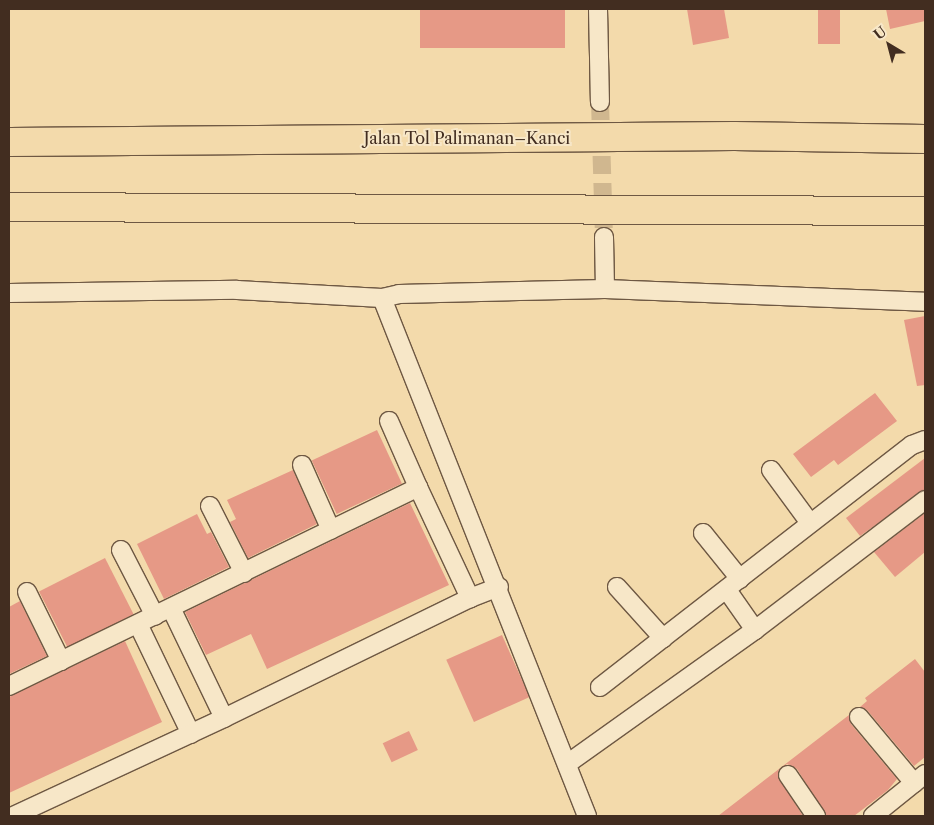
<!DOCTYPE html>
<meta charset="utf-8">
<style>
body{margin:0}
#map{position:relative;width:934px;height:825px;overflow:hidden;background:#f3daab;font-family:"Libre Caslon Text",serif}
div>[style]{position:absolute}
.building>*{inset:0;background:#e69986;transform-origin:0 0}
.minor-tunnel>*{height:18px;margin-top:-9px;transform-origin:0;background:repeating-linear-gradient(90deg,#d0b78f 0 18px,transparent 0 27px)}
.roads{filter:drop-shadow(1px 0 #6e5843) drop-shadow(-1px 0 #6e5843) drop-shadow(0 1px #6e5843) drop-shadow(0 -1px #6e5843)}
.minor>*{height:18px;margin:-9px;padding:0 9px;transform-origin:9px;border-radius:9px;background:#f7e7c8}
.motorway>*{height:28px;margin:-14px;padding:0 14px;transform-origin:14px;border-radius:14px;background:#f3daab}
span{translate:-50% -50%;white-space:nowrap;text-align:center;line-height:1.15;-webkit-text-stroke:4px #f7e7c8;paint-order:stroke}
.street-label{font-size:16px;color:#422d20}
.frame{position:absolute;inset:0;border:10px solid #422d20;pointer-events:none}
.north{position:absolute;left:864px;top:20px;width:50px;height:50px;-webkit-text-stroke:4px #f7e7c8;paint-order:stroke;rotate:323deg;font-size:14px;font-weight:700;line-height:20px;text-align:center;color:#422d20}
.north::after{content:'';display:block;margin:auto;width:18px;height:22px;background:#422d20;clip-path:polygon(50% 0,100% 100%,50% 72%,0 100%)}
</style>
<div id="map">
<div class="building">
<div style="left:420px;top:9px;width:145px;height:39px"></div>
<div style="clip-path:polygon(687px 9px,724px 9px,729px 38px,693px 45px)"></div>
<div style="left:818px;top:9px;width:22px;height:35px"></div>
<div style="clip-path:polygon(886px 9px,925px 9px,925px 21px,890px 29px)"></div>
<div style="clip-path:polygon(925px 316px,925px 385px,917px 386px,904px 320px)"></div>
<div style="clip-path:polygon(875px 393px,897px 421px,838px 465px,834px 460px,811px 477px,793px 454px)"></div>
<div style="left:377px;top:430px;width:59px;height:72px;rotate:65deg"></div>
<div style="clip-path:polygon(925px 458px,925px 490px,860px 536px,846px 518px)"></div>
<div style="clip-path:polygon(293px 470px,317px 524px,248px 558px,230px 522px,236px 519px,227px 500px)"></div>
<div style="clip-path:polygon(410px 503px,449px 585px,267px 669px,251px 634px,206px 655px,185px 612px)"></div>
<div style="clip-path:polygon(925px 513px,925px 552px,895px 577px,874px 552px)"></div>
<div style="clip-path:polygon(197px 514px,207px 534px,211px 532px,229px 567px,164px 599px,137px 544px)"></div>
<div style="left:105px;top:558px;width:63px;height:74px;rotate:63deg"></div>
<div style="clip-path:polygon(20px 601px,47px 656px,9px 674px,9px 607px)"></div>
<div style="left:502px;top:635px;width:68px;height:61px;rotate:66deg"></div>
<div style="clip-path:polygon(125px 641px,162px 722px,9px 793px,9px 697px)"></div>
<div style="clip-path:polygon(915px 659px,925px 672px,925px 757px,914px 766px,867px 710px,860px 707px,867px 701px,865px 698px)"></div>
<div style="clip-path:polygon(849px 715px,851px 724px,897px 779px,888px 790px,854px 816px,826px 816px,797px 769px,787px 764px,779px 770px,778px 776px,803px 816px,718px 816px)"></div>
<div style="left:409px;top:731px;width:21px;height:29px;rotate:65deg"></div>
</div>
<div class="minor-tunnel">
<div style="left:600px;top:102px;width:135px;rotate:88.3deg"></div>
</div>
<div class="roads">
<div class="minor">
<div style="left:598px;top:9px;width:93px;rotate:88.8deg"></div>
<div style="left:604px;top:237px;width:52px;rotate:88.9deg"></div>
<div style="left:9px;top:293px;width:228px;rotate:-0.8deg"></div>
<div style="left:237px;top:290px;width:145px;rotate:3.2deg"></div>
<div style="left:382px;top:298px;width:17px;rotate:-13deg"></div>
<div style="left:399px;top:294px;width:206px;rotate:-1.4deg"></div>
<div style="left:605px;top:289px;width:320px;rotate:2.3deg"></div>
<div style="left:382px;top:298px;width:557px;rotate:68.41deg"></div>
<div style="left:389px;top:421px;width:72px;rotate:66.3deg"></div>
<div style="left:302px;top:465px;width:71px;rotate:66deg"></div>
<div style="left:771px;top:470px;width:66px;rotate:53.7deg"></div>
<div style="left:210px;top:506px;width:75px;rotate:63.1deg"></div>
<div style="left:703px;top:533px;width:59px;rotate:51.2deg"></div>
<div style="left:121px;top:550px;width:74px;rotate:62.7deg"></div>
<div style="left:617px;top:587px;width:69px;rotate:48deg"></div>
<div style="left:663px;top:638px;width:315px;rotate:-37.8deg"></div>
<div style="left:912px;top:445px;width:14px;rotate:-21deg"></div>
<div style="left:727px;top:590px;width:49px;rotate:55deg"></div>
<div style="left:27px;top:592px;width:77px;rotate:63.8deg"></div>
<div style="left:171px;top:608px;width:122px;rotate:64.3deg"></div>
<div style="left:138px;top:624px;width:122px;rotate:64.3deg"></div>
<div style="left:9px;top:686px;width:455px;rotate:-25.9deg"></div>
<div style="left:418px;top:487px;width:123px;rotate:64.9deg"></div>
<div style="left:600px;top:687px;width:80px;rotate:-37.9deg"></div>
<div style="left:859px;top:717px;width:86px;rotate:50.2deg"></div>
<div style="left:567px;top:764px;width:231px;rotate:-35.5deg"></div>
<div style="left:755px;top:630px;width:214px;rotate:-37.4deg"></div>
<div style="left:788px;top:775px;width:50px;rotate:55.7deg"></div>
<div style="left:13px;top:816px;width:233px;rotate:-24.9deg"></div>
<div style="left:224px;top:718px;width:274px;rotate:-26deg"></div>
<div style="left:470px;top:598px;width:31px;rotate:-21deg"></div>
<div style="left:873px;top:816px;width:67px;rotate:-38.9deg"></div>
</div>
<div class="motorway">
<div style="left:9px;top:142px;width:725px;rotate:-0.47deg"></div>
<div style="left:734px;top:136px;width:191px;rotate:0.9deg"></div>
<div style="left:9px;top:207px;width:916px;rotate:0.25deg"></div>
</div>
</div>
<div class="street-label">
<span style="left:467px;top:138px">Jalan Tol Palimanan–Kanci</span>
</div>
<div class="frame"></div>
<div class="north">U</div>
</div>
